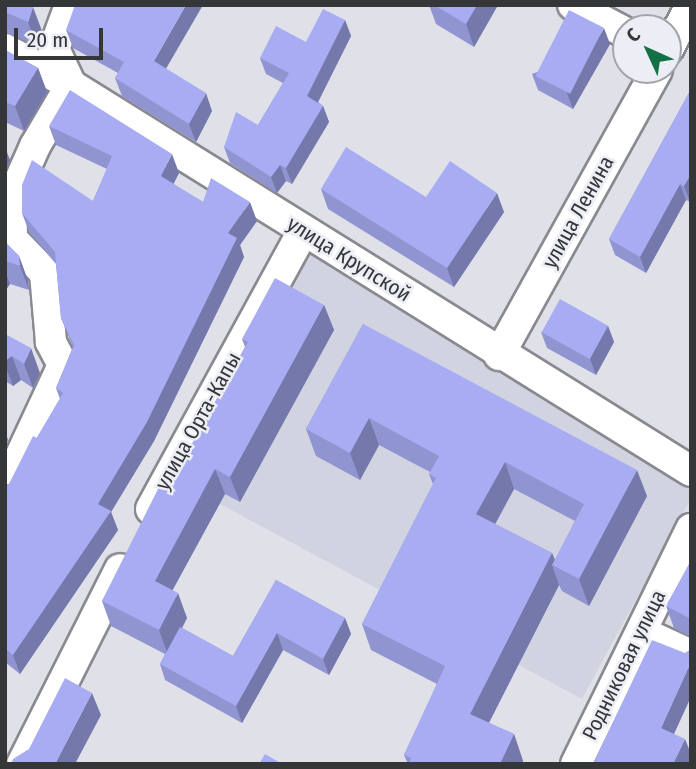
<!DOCTYPE html>
<meta charset="utf-8">
<style>
body{margin:0}
#map{position:relative;width:696px;height:769px;overflow:hidden;background:#e0e1e8;font-family:"Fira Sans Condensed",sans-serif}
div>[style]{position:absolute}
.built>*{inset:0;background:#d1d3e1}
.roads{filter:drop-shadow(2px 0 #898990) drop-shadow(-2px 0 #898990) drop-shadow(0 2px #898990) drop-shadow(0 -2px #898990)}
.minor>*{height:30px;margin:-15px;padding:0 15px;transform-origin:15px;border-radius:15px;background:#fff}
.wall>*{inset:0;background:#9094d1}
.shaded-wall>*{inset:0;background:#7578aa}
.building>*{inset:0;background:#a7acf3;transform-origin:0 0}
span{translate:-50% -50%;white-space:nowrap;text-align:center;line-height:1.15;-webkit-text-stroke:5px #edeef5;paint-order:stroke}
.street-label{font-size:21px;color:#353638}
.frame{position:absolute;inset:0;border:7px solid #353638;pointer-events:none}
.north{position:absolute;left:612px;top:14px;width:70px;height:70px;box-sizing:border-box;background:#edeef5;border:2px solid #a3a4a9;border-radius:50%;rotate:315deg;font-size:19px;font-weight:700;line-height:28px;text-align:center;color:#353638}
.north::after{content:'';display:block;margin:auto;width:24px;height:32px;background:#117045;clip-path:polygon(50% 0,100% 100%,50% 72%,0 100%)}
.scale{position:absolute;left:14px;top:28px;width:89px;height:32px;box-sizing:border-box;border:4px solid #353638;border-top:0;padding-left:9px;font-size:21px;line-height:24px;white-space:nowrap;color:#353638;-webkit-text-stroke:5px #edeef5;paint-order:stroke}
</style>
<div id="map">
<div class="built">
<div style="clip-path:polygon(307px 249px,691px 455px,691px 498px,582px 699px,181px 483px)"></div>
</div>
<div class="roads">
<div class="minor">
<div style="left:573px;top:5px;width:60px;rotate:27.8deg"></div>
<div style="left:5px;top:49px;width:75px;rotate:28.6deg"></div>
<div style="left:71px;top:85px;width:730px;rotate:31.91deg"></div>
<div style="left:668px;top:49px;width:50px;rotate:-62.4deg"></div>
<div style="left:499px;top:355px;width:326px;rotate:-61deg"></div>
<div style="left:5px;top:489px;width:137px;rotate:-64.9deg"></div>
<div style="left:63px;top:365px;width:26px;rotate:-118deg"></div>
<div style="left:51px;top:342px;width:69px;rotate:-95deg"></div>
<div style="left:45px;top:273px;width:47px;rotate:-134.1deg"></div>
<div style="left:12px;top:239px;width:39px;rotate:-91deg"></div>
<div style="left:11px;top:200px;width:59px;rotate:-66deg"></div>
<div style="left:35px;top:146px;width:71px;rotate:-59.5deg"></div>
<div style="left:71px;top:85px;width:40px;rotate:-115deg"></div>
<div style="left:54px;top:49px;width:47px;rotate:-70deg"></div>
<div style="left:151px;top:509px;width:318px;rotate:-61.3deg"></div>
<div style="left:641px;top:632px;width:55px;rotate:24.7deg"></div>
<div style="left:22px;top:764px;width:218px;rotate:-63.3deg"></div>
<div style="left:576px;top:764px;width:262px;rotate:-63.9deg"></div>
</div>
</div>
<div class="wall">
<div style="clip-path:polygon(5px 5px,42px 31px,37px 46px,5px 32px)"></div>
<div style="clip-path:polygon(429px 5px,498px 5px,474px 47px,436px 24px)"></div>
<div style="clip-path:polygon(345px 20px,351px 36px,318px 102px,323px 106px,329px 122px,292px 184px,286px 181px,277px 193px,230px 163px,224px 147px,258px 125px,283px 83px,266px 74px,260px 58px,306px 42px)"></div>
<div style="clip-path:polygon(66px 30px,166px 69px,212px 111px,196px 142px,122px 96px,115px 78px,118px 73px,73px 48px)"></div>
<div style="clip-path:polygon(610px 44px,573px 109px,538px 90px,532px 74px)"></div>
<div style="clip-path:polygon(5px 50px,38px 68px,47px 92px,24px 131px,5px 122px)"></div>
<div style="clip-path:polygon(691px 89px,690px 202px,686px 200px,646px 273px,615px 255px,609px 239px)"></div>
<div style="clip-path:polygon(49px 126px,179px 173px,173px 184px,203px 202px,257px 221px,240px 245px,244px 257px,154px 441px,111px 512px,118px 530px,20px 674px,5px 662px,5px 484px,9px 484px,60px 399px,56px 388px,73px 347px,61px 318px,56px 264px,29px 232px,22px 213px,93px 201px,107px 169px,56px 145px)"></div>
<div style="clip-path:polygon(321px 189px,426px 197px,504px 212px,454px 287px,328px 209px)"></div>
<div style="clip-path:polygon(5px 242px,19px 256px,28px 281px,29px 290px,10px 284px,5px 291px)"></div>
<div style="clip-path:polygon(324px 305px,334px 330px,240px 502px,225px 494px,172px 590px,187px 618px,182px 628px,233px 656px,276px 580px,345px 618px,351px 634px,329px 675px,283px 650px,242px 723px,165px 680px,160px 664px,165px 654px,111px 626px,102px 601px,175px 475px,245px 347px,242px 339px)"></div>
<div style="clip-path:polygon(evenodd,363px 324px,647px 496px,589px 606px,562px 591px,559px 585px,489px 723px,514px 734px,523px 761px,522px 764px,408px 764px,404px 755px,437px 684px,371px 650px,362px 624px,433px 484px,429px 474px,430px 472px,379px 445px,360px 480px,316px 456px,306px 429px,363px 324px,514px 489px,575px 521px,555px 560px,552px 553px,495px 524px,514px 489px)"></div>
<div style="clip-path:polygon(608px 326px,614px 342px,596px 375px,547px 348px,541px 332px)"></div>
<div style="clip-path:polygon(5px 334px,40px 373px,33px 388px,21px 380px,13px 386px,5px 381px)"></div>
<div style="clip-path:polygon(691px 563px,691px 637px,674px 628px,666px 606px)"></div>
</div>
<div class="shaded-wall">
<div style="clip-path:polygon(186px 5px,203px 5px,160px 79px,154px 61px)"></div>
<div style="clip-path:polygon(477px 5px,498px 5px,474px 47px,466px 24px)"></div>
<div style="clip-path:polygon(33px 7px,42px 31px,37px 46px,28px 22px)"></div>
<div style="clip-path:polygon(345px 20px,351px 36px,313px 112px,307px 96px)"></div>
<div style="clip-path:polygon(604px 28px,610px 44px,573px 109px,567px 93px)"></div>
<div style="clip-path:polygon(38px 68px,47px 92px,24px 131px,15px 106px)"></div>
<div style="clip-path:polygon(206px 93px,212px 111px,196px 142px,189px 124px)"></div>
<div style="clip-path:polygon(323px 106px,329px 122px,292px 184px,286px 168px)"></div>
<div style="clip-path:polygon(5px 147px,10px 160px,5px 171px)"></div>
<div style="clip-path:polygon(172px 154px,179px 173px,168px 195px,161px 176px)"></div>
<div style="clip-path:polygon(280px 165px,286px 181px,277px 193px,271px 177px)"></div>
<div style="clip-path:polygon(691px 174px,691px 201px,690px 202px,684px 186px)"></div>
<div style="clip-path:polygon(680px 184px,686px 200px,646px 273px,640px 257px)"></div>
<div style="clip-path:polygon(497px 193px,504px 212px,454px 287px,447px 268px)"></div>
<div style="clip-path:polygon(250px 202px,257px 221px,240px 245px,244px 257px,154px 441px,111px 512px,118px 530px,20px 674px,13px 655px,98px 504px,228px 233px)"></div>
<div style="clip-path:polygon(19px 256px,28px 281px,29px 290px,20px 266px)"></div>
<div style="clip-path:polygon(5px 271px,10px 284px,5px 291px)"></div>
<div style="clip-path:polygon(324px 305px,334px 330px,240px 502px,230px 477px)"></div>
<div style="clip-path:polygon(608px 326px,614px 342px,596px 375px,590px 359px)"></div>
<div style="clip-path:polygon(31px 348px,40px 373px,33px 388px,24px 364px)"></div>
<div style="clip-path:polygon(12px 356px,21px 380px,13px 386px,5px 365px,5px 361px)"></div>
<div style="clip-path:polygon(369px 418px,379px 445px,360px 480px,350px 453px)"></div>
<div style="clip-path:polygon(5px 431px,8px 440px,5px 447px)"></div>
<div style="clip-path:polygon(505px 462px,514px 489px,486px 541px,476px 514px)"></div>
<div style="clip-path:polygon(215px 469px,225px 494px,164px 606px,155px 581px)"></div>
<div style="clip-path:polygon(637px 470px,647px 496px,589px 606px,579px 579px)"></div>
<div style="clip-path:polygon(552px 553px,558px 568px,552px 565px,559px 585px,480px 740px,470px 714px)"></div>
<div style="clip-path:polygon(178px 593px,187px 618px,168px 655px,159px 630px)"></div>
<div style="clip-path:polygon(345px 618px,351px 634px,329px 675px,323px 659px)"></div>
<div style="clip-path:polygon(277px 633px,283px 650px,242px 723px,236px 706px)"></div>
<div style="clip-path:polygon(691px 662px,691px 697px,668px 747px,661px 728px)"></div>
<div style="clip-path:polygon(92px 693px,101px 715px,75px 764px,55px 764px)"></div>
<div style="clip-path:polygon(514px 734px,523px 761px,522px 764px,500px 764px)"></div>
<div style="clip-path:polygon(685px 739px,691px 754px,690px 764px,673px 764px)"></div>
</div>
<div class="building">
<div style="clip-path:polygon(5px 5px,30px 5px,33px 7px,28px 22px,5px 12px)"></div>
<div style="clip-path:polygon(75px 5px,186px 5px,154px 61px,206px 93px,189px 124px,115px 78px,124px 62px,66px 30px)"></div>
<div style="clip-path:polygon(434px 5px,477px 5px,466px 24px)"></div>
<div style="clip-path:polygon(323px 9px,345px 20px,307px 96px,323px 106px,286px 168px,280px 165px,271px 177px,224px 147px,236px 112px,258px 125px,289px 73px,260px 58px,276px 26px,306px 42px)"></div>
<div style="left:569px;top:10px;width:39px;height:74px;rotate:27deg"></div>
<div style="clip-path:polygon(5px 50px,38px 68px,15px 106px,5px 102px)"></div>
<div style="clip-path:polygon(691px 89px,691px 174px,684px 186px,680px 184px,640px 257px,609px 239px)"></div>
<div style="clip-path:polygon(70px 90px,172px 154px,161px 176px,203px 202px,211px 178px,250px 202px,228px 233px,237px 238px,147px 422px,98px 504px,111px 511px,13px 655px,5px 649px,5px 484px,9px 484px,33px 436px,37px 438px,63px 393px,56px 388px,74px 345px,61px 318px,55px 252px,22px 213px,22px 185px,32px 160px,93px 201px,112px 156px,49px 126px)"></div>
<div style="clip-path:polygon(346px 147px,426px 197px,450px 161px,497px 193px,447px 268px,321px 189px)"></div>
<div style="clip-path:polygon(5px 242px,19px 256px,20px 266px,5px 261px)"></div>
<div style="clip-path:polygon(275px 278px,324px 305px,230px 477px,215px 469px,155px 581px,178px 593px,159px 630px,102px 601px,167px 471px,175px 475px,248px 342px,242px 339px)"></div>
<div style="left:560px;top:299px;width:55px;height:38px;rotate:29deg"></div>
<div style="clip-path:polygon(363px 324px,637px 470px,579px 579px,552px 565px,584px 504px,505px 462px,476px 514px,552px 553px,470px 714px,514px 734px,500px 764px,409px 764px,411px 758px,404px 755px,445px 666px,362px 624px,436px 478px,429px 474px,439px 456px,369px 418px,350px 453px,306px 429px)"></div>
<div style="clip-path:polygon(5px 334px,31px 348px,24px 364px,12px 356px,5px 361px)"></div>
<div style="clip-path:polygon(690px 562px,691px 563px,691px 619px,666px 606px)"></div>
<div style="clip-path:polygon(276px 580px,345px 618px,323px 659px,277px 633px,236px 706px,160px 664px,180px 627px,233px 656px)"></div>
<div style="clip-path:polygon(652px 640px,685px 653px,691px 649px,691px 662px,661px 728px,685px 739px,673px 764px,593px 764px)"></div>
<div style="clip-path:polygon(65px 678px,92px 693px,55px 764px,11px 764px,13px 759px,29px 749px)"></div>
<div style="clip-path:polygon(265px 754px,282px 764px,259px 764px)"></div>
</div>
<div class="street-label">
<span style="left:578px;top:212px;rotate:-61deg">улица Ленина</span>
<span style="left:349px;top:259px;rotate:32deg">улица Крупской</span>
<span style="left:198px;top:421px;rotate:-61deg">улица Орта-Капы</span>
<span style="left:624px;top:665px;rotate:-64deg">Родниковая улица</span>
</div>
<div class="frame"></div>
<div class="north">С</div>
<div class="scale">20 m</div>
</div>
